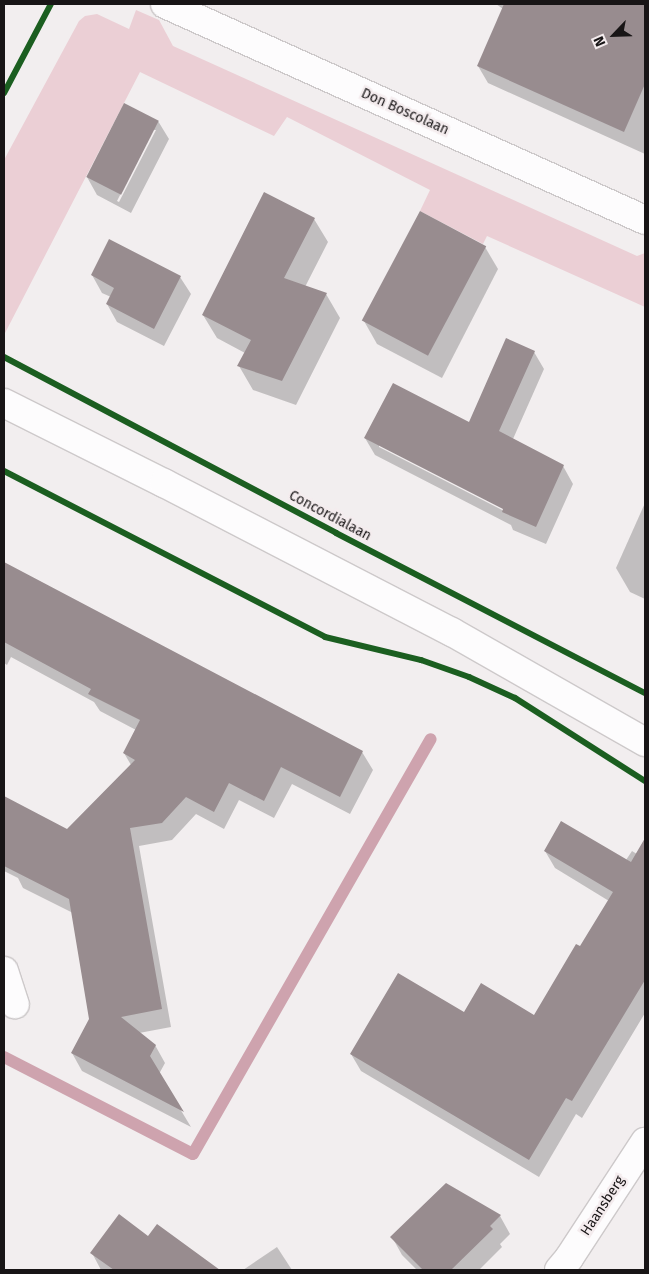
<!DOCTYPE html>
<style>
body{margin:0}
#map{position:relative;width:649px;height:1274px;overflow:hidden;background:#f2eeef;font-family:"Fira Sans",sans-serif}
div>[style]{position:absolute}
.green>*{inset:0;background:#ebcfd5}
.shadow>*{inset:0;background:#0003}
.stream>*{height:12px;margin:-6px;padding:0 6px;transform-origin:6px;border-radius:6px;background:#cea3ae}
.building>*{inset:0;background:#988c8f;transform-origin:0 0}
.roads{filter:drop-shadow(1px 0 #cdc9ca) drop-shadow(-1px 0 #cdc9ca) drop-shadow(0 1px #cdc9ca) drop-shadow(0 -1px #cdc9ca)}
.street>*{height:28px;margin:-14px;padding:0 14px;transform-origin:14px;border-radius:14px;background:#fdfcfd}
.secondary>*{height:28px;margin:-14px;padding:0 14px;transform-origin:14px;border-radius:14px;background:#fdfcfd}
.cycleway>*{height:6px;margin:-3px;padding:0 3px;transform-origin:3px;border-radius:3px;background:#1b5e20}
span{translate:-50% -50%;white-space:nowrap;text-align:center;line-height:1.15;-webkit-text-stroke:5px #f4ecee;paint-order:stroke}
.street-label{font-size:14px;color:#181516}
.frame{position:absolute;inset:0;border:5px solid #181516;pointer-events:none}
.north{position:absolute;left:589px;top:10px;width:50px;height:50px;-webkit-text-stroke:4px #f4ecee;paint-order:stroke;rotate:246deg;font-size:14px;font-weight:700;line-height:20px;text-align:center;color:#181516}
.north::after{content:'';display:block;margin:auto;width:18px;height:22px;background:#181516;clip-path:polygon(50% 0,100% 100%,50% 72%,0 100%)}
</style>
<div id="map">
<div class="green">
<div style="clip-path:polygon(136px 10px,159px 20px,173px 46px,637px 256px,645px 253px,645px 307px,487px 236px,483px 244px,420px 211px,430px 190px,287px 117px,274px 136px,140px 72px,4px 335px,4px 160px,79px 21px,85px 16px,97px 14px,129px 29px)"></div>
</div>
<div class="shadow">
<div style="clip-path:polygon(496px 4px,645px 4px,645px 154px,488px 83px,478px 66px,503px 9px)"></div>
<div style="clip-path:polygon(evenodd,158px 121px,169px 139px,131px 213px,97px 195px,87px 177px,158px 121px,153px 130px,156px 130px,119px 202px,117px 201px,153px 130px)"></div>
<div style="clip-path:polygon(314px 219px,328px 242px,305px 287px,326px 294px,340px 318px,296px 405px,253px 390px,239px 366px,245px 353px,217px 338px,203px 315px)"></div>
<div style="clip-path:polygon(485px 247px,498px 269px,442px 378px,377px 344px,364px 321px)"></div>
<div style="clip-path:polygon(92px 275px,180px 277px,191px 294px,164px 346px,117px 322px,107px 304px,111px 297px,102px 293px)"></div>
<div style="clip-path:polygon(evenodd,534px 352px,544px 369px,513px 439px,563px 466px,573px 484px,546px 544px,513px 530px,511px 525px,375px 455px,365px 438px,470px 424px,534px 352px,379px 444px,509px 511px,508px 513px,379px 447px,379px 444px)"></div>
<div style="clip-path:polygon(645px 503px,645px 599px,630px 592px,616px 568px)"></div>
<div style="clip-path:polygon(4px 564px,362px 752px,373px 770px,350px 814px,292px 784px,274px 818px,239px 800px,224px 829px,196px 814px,172px 840px,139px 846px,171px 1027px,139px 1033px,155px 1045px,165px 1063px,159px 1074px,191px 1127px,82px 1071px,72px 1053px,91px 1019px,73px 913px,23px 888px,18px 878px,4px 871px,4px 797px,67px 830px,131px 765px,124px 753px,136px 730px,100px 711px,94px 702px,11px 657px,7px 665px,4px 663px)"></div>
<div style="clip-path:polygon(545px 851px,626px 860px,632px 851px,645px 859px,645px 1013px,582px 1118px,576px 1114px,539px 1177px,361px 1071px,351px 1054px,464px 1014px,534px 1017px,581px 948px,609px 901px,555px 868px)"></div>
<div style="clip-path:polygon(446px 1185px,500px 1216px,510px 1234px,500px 1244px,502px 1247px,479px 1270px,417px 1270px,402px 1255px,392px 1237px)"></div>
<div style="clip-path:polygon(157px 1226px,218px 1270px,101px 1270px,92px 1253px,149px 1237px)"></div>
<div style="clip-path:polygon(277px 1247px,292px 1270px,243px 1270px)"></div>
</div>
<div class="stream">
<div style="left:4px;top:1057px;width:212px;rotate:27.2deg"></div>
<div style="left:193px;top:1154px;width:478px;rotate:-60.2deg"></div>
</div>
<div class="building">
<div style="clip-path:polygon(504px 4px,645px 4px,645px 84px,624px 132px,477px 66px)"></div>
<div style="left:124px;top:103px;width:39px;height:83px;rotate:27deg"></div>
<div style="clip-path:polygon(264px 192px,315px 218px,284px 278px,327px 293px,282px 381px,237px 366px,251px 340px,202px 315px)"></div>
<div style="left:420px;top:211px;width:75px;height:124px;rotate:28deg"></div>
<div style="clip-path:polygon(109px 239px,181px 276px,154px 329px,106px 304px,114px 288px,91px 275px)"></div>
<div style="clip-path:polygon(506px 338px,535px 351px,499px 431px,564px 465px,536px 527px,502px 512px,503px 509px,364px 438px,393px 383px,469px 422px)"></div>
<div style="clip-path:polygon(4px 562px,363px 751px,340px 797px,281px 767px,264px 801px,229px 783px,214px 812px,186px 797px,162px 823px,130px 828px,162px 1009px,121px 1017px,156px 1045px,150px 1056px,184px 1112px,71px 1053px,89px 1019px,69px 899px,4px 866px,4px 796px,67px 829px,135px 760px,123px 753px,140px 720px,88px 694px,91px 689px,4px 642px)"></div>
<div style="clip-path:polygon(561px 821px,631px 862px,645px 838px,645px 980px,572px 1101px,566px 1098px,529px 1160px,350px 1054px,398px 973px,464px 1012px,481px 983px,534px 1015px,576px 944px,580px 946px,613px 892px,544px 851px)"></div>
<div style="clip-path:polygon(446px 1183px,501px 1215px,490px 1226px,493px 1229px,451px 1270px,423px 1270px,390px 1237px)"></div>
<div style="clip-path:polygon(119px 1214px,148px 1236px,157px 1224px,220px 1270px,114px 1270px,90px 1253px)"></div>
</div>
<div class="roads">
<div class="street">
<div style="left:165px;top:4px;width:526px;rotate:24.23deg"></div>
<div style="left:4px;top:971px;width:35px;rotate:72deg"></div>
<div style="left:559px;top:1270px;width:16px;rotate:-50deg"></div>
<div style="left:569px;top:1258px;width:139px;rotate:-56.8deg"></div>
</div>
<div class="secondary">
<div style="left:4px;top:403px;width:179px;rotate:26.6deg"></div>
<div style="left:164px;top:483px;width:324px;rotate:27.4deg"></div>
<div style="left:452px;top:632px;width:222px;rotate:29.7deg"></div>
</div>
</div>
<div class="cycleway">
<div style="left:4px;top:93px;width:101px;rotate:-62.2deg"></div>
<div style="left:4px;top:357px;width:376px;rotate:27.9deg"></div>
<div style="left:336px;top:533px;width:348px;rotate:27.4deg"></div>
<div style="left:4px;top:471px;width:361px;rotate:27.3deg"></div>
<div style="left:325px;top:637px;width:99px;rotate:13.5deg"></div>
<div style="left:421px;top:660px;width:51px;rotate:19.5deg"></div>
<div style="left:469px;top:677px;width:51px;rotate:24.5deg"></div>
<div style="left:515px;top:698px;width:154px;rotate:32.6deg"></div>
</div>
<div class="street-label">
<span style="left:405px;top:112px;rotate:24deg">Don Boscolaan</span>
<span style="left:330px;top:516px;rotate:28deg">Concordialaan</span>
<span style="left:603px;top:1206px;rotate:-57deg">Haansberg</span>
</div>
<div class="frame"></div>
<div class="north">N</div>
</div>
